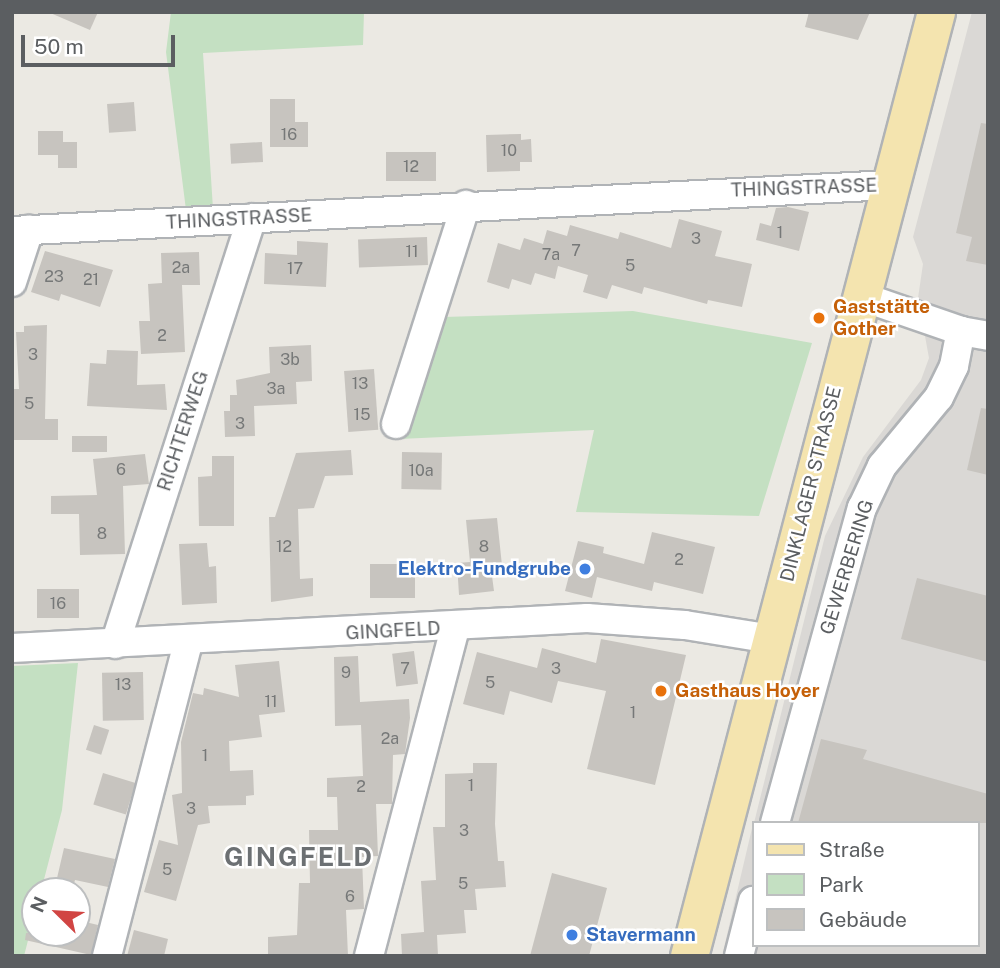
<!DOCTYPE html>
<meta charset="utf-8">
<style>
body{margin:0}
#map{position:relative;width:1000px;height:968px;overflow:hidden;background:#ebe9e3;font-family:"Public Sans",sans-serif}
div>[style]{position:absolute}
.industrial>*{inset:0;background:#dad8d5}
.green>*{inset:0;background:#c4e0c2}
.building>*{inset:0;background:#c7c4bf;transform-origin:0 0}
.roads{filter:drop-shadow(2px 0 #b0b3b6) drop-shadow(-2px 0 #b0b3b6) drop-shadow(0 2px #b0b3b6) drop-shadow(0 -2px #b0b3b6)}
.minor>*{height:28px;margin:-14px;padding:0 14px;transform-origin:14px;border-radius:14px;background:#fff}
.major>*{height:37px;margin:-18.5px;padding:0 18.5px;transform-origin:18.5px;border-radius:18.5px;background:#f4e4af}
.dots>*{width:19px;height:19px;translate:-50% -50%;box-sizing:border-box;border:4px solid #fff;border-radius:50%}
span{translate:-50% -50%;white-space:nowrap;text-align:center;line-height:1.15;-webkit-text-stroke:5px #fff;paint-order:stroke}
.number-label{font-size:16px;color:#767878}
.number-label span{-webkit-text-stroke-width:0}
.street-label{font-size:19px;color:#5b5e61}
.food-label{font-size:19px;color:#c56008;font-weight:700}
.left{translate:0 -50%;text-align:left}
.shop-label{font-size:19px;color:#366cbe;font-weight:700}
.right{translate:-100% -50%;text-align:right}
.district-label{font-size:26px;color:#6c7073;font-weight:700;letter-spacing:2px}
.frame{position:absolute;inset:0;border:14px solid #5b5e61;pointer-events:none}
.legend{position:absolute;left:752px;top:821px;width:228px;height:126px;box-sizing:border-box;background:#fff;border:2px solid #bdbfc0;margin:0;padding:9px 12px;list-style:none;font-size:21px;color:#5b5e61}
.legend li{display:flex;align-items:center;gap:14px;height:35px}
.legend b{width:35px;border:2px solid #bdbfc0}
.north{position:absolute;left:21px;top:877px;width:70px;height:70px;box-sizing:border-box;background:#fff;border:2px solid #bdbfc0;border-radius:50%;rotate:294deg;font-size:19px;font-weight:700;line-height:28px;text-align:center;color:#5b5e61}
.north::after{content:'';display:block;margin:auto;width:24px;height:32px;background:#d14543;clip-path:polygon(50% 0,100% 100%,50% 72%,0 100%)}
.scale{position:absolute;left:21px;top:35px;width:154px;height:32px;box-sizing:border-box;border:4px solid #5b5e61;border-top:0;padding-left:9px;font-size:21px;line-height:24px;white-space:nowrap;color:#5b5e61;-webkit-text-stroke:5px #fff;paint-order:stroke}
</style>
<div id="map">
<div class="industrial">
<div style="clip-path:polygon(972px 12px,988px 12px,988px 956px,722px 956px,753px 824px,753px 945px,977px 945px,977px 823px,754px 823px,825px 536px,863px 457px,921px 380px,929px 358px,918px 298px,923px 264px,913px 237px)"></div>
</div>
<div class="green">
<div style="clip-path:polygon(171px 12px,364px 12px,363px 45px,203px 53px,213px 209px,186px 210px,166px 52px)"></div>
<div style="clip-path:polygon(633px 311px,812px 343px,759px 516px,576px 512px,594px 430px,399px 439px,444px 317px)"></div>
<div style="clip-path:polygon(78px 663px,62px 810px,41px 891px,35px 891px,35px 913px,24px 956px,12px 956px,12px 666px)"></div>
</div>
<div class="building">
<div style="clip-path:polygon(48px 12px,98px 12px,90px 30px)"></div>
<div style="clip-path:polygon(809px 12px,870px 12px,858px 40px,805px 27px)"></div>
<div style="clip-path:polygon(270px 99px,295px 99px,295px 122px,308px 122px,308px 147px,270px 147px)"></div>
<div style="left:134px;top:102px;width:29px;height:27px;rotate:86deg"></div>
<div style="clip-path:polygon(981px 123px,988px 124px,988px 265px,966px 261px,972px 237px,956px 233px)"></div>
<div style="clip-path:polygon(38px 131px,63px 131px,63px 142px,77px 142px,77px 168px,58px 168px,58px 155px,38px 155px)"></div>
<div style="clip-path:polygon(521px 134px,521px 140px,531px 139px,532px 162px,520px 162px,520px 171px,487px 172px,486px 135px)"></div>
<div style="left:262px;top:142px;width:20px;height:32px;rotate:87deg"></div>
<div style="left:386px;top:152px;width:50px;height:29px"></div>
<div style="clip-path:polygon(788px 207px,809px 212px,799px 251px,756px 240px,760px 223px,771px 226px,776px 208px)"></div>
<div style="clip-path:polygon(679px 219px,722px 231px,715px 256px,752px 264px,742px 307px,708px 300px,707px 304px,644px 287px,642px 294px,612px 285px,607px 299px,583px 292px,588px 275px,558px 266px,555px 279px,535px 273px,531px 285px,512px 279px,509px 289px,487px 282px,498px 243px,520px 250px,524px 238px,543px 244px,547px 230px,567px 236px,570px 225px,618px 239px,620px 232px,671px 248px)"></div>
<div style="left:427px;top:237px;width:28px;height:69px;rotate:88deg"></div>
<div style="clip-path:polygon(297px 241px,328px 243px,326px 287px,264px 284px,265px 253px,297px 255px)"></div>
<div style="clip-path:polygon(45px 251px,113px 270px,100px 307px,61px 294px,59px 301px,31px 292px)"></div>
<div style="clip-path:polygon(199px 252px,200px 285px,182px 285px,185px 352px,141px 354px,139px 321px,150px 321px,148px 284px,162px 283px,161px 253px)"></div>
<div style="clip-path:polygon(47px 325px,45px 419px,58px 419px,58px 440px,12px 440px,12px 389px,19px 389px,16px 332px,24px 332px,24px 326px)"></div>
<div style="clip-path:polygon(311px 345px,312px 381px,296px 382px,297px 404px,254px 406px,255px 436px,225px 437px,224px 411px,230px 411px,230px 395px,237px 395px,236px 380px,270px 373px,269px 347px)"></div>
<div style="clip-path:polygon(107px 350px,138px 351px,137px 385px,165px 384px,167px 410px,87px 406px,90px 363px,106px 364px)"></div>
<div style="left:374px;top:369px;width:61px;height:30px;rotate:86deg"></div>
<div style="clip-path:polygon(981px 408px,988px 409px,988px 475px,967px 470px)"></div>
<div style="left:72px;top:436px;width:35px;height:16px"></div>
<div style="clip-path:polygon(351px 450px,353px 475px,325px 476px,314px 508px,298px 509px,300px 579px,313px 578px,313px 596px,271px 602px,269px 517px,275px 517px,296px 453px)"></div>
<div style="left:402px;top:452px;width:40px;height:37px;rotate:1deg"></div>
<div style="clip-path:polygon(145px 454px,149px 484px,123px 486px,125px 554px,80px 555px,79px 514px,51px 514px,51px 496px,97px 495px,93px 459px)"></div>
<div style="clip-path:polygon(212px 456px,234px 456px,234px 526px,199px 526px,198px 477px,212px 476px)"></div>
<div style="clip-path:polygon(497px 518px,503px 575px,492px 576px,494px 591px,459px 595px,457px 563px,470px 562px,466px 520px)"></div>
<div style="clip-path:polygon(652px 532px,715px 547px,703px 594px,654px 582px,652px 591px,597px 577px,592px 598px,565px 591px,578px 541px,604px 547px,603px 553px,644px 564px)"></div>
<div style="clip-path:polygon(207px 543px,209px 567px,216px 566px,217px 603px,182px 605px,179px 544px)"></div>
<div style="left:370px;top:564px;width:45px;height:34px"></div>
<div style="clip-path:polygon(917px 578px,988px 596px,988px 662px,901px 639px)"></div>
<div style="left:37px;top:589px;width:42px;height:29px"></div>
<div style="clip-path:polygon(601px 639px,686px 655px,655px 785px,587px 769px,606px 691px,558px 681px,552px 703px,510px 691px,504px 715px,463px 704px,477px 652px,537px 668px,542px 648px,596px 663px)"></div>
<div style="left:414px;top:651px;width:33px;height:22px;rotate:83deg"></div>
<div style="clip-path:polygon(358px 656px,360px 702px,409px 699px,410px 718px,405px 754px,393px 755px,392px 804px,376px 804px,378px 856px,362px 857px,364px 909px,346px 910px,348px 956px,268px 956px,268px 937px,297px 935px,299px 883px,310px 883px,309px 830px,338px 830px,337px 797px,327px 797px,327px 778px,363px 776px,361px 725px,335px 726px,334px 657px)"></div>
<div style="clip-path:polygon(279px 661px,285px 712px,259px 715px,262px 737px,229px 741px,230px 771px,253px 770px,254px 795px,246px 796px,246px 805px,208px 806px,210px 823px,198px 825px,176px 901px,144px 892px,159px 840px,178px 845px,172px 795px,182px 793px,181px 742px,193px 693px,203px 695px,204px 688px,239px 697px,235px 665px)"></div>
<div style="left:143px;top:672px;width:48px;height:41px;rotate:89deg"></div>
<div style="left:94px;top:725px;width:16px;height:26px;rotate:18deg"></div>
<div style="clip-path:polygon(821px 739px,867px 750px,863px 759px,988px 794px,988px 823px,798px 823px)"></div>
<div style="clip-path:polygon(473px 763px,497px 763px,495px 824px,498px 861px,504px 861px,506px 887px,475px 889px,477px 910px,464px 910px,466px 933px,437px 935px,438px 956px,402px 956px,401px 934px,424px 932px,421px 881px,436px 880px,433px 827px,445px 827px,445px 774px,473px 773px)"></div>
<div style="left:103px;top:773px;width:34px;height:33px;rotate:17deg"></div>
<div style="clip-path:polygon(64px 848px,115px 859px,108px 887px,75px 880px,72px 891px,54px 891px)"></div>
<div style="clip-path:polygon(552px 873px,607px 888px,589px 956px,530px 956px)"></div>
<div style="clip-path:polygon(77px 920px,98px 925px,91px 955px,25px 940px,26px 933px,77px 933px)"></div>
<div style="clip-path:polygon(134px 930px,168px 939px,164px 956px,127px 956px)"></div>
</div>
<div class="roads">
<div class="minor">
<div style="left:12px;top:231px;width:878px;rotate:-3deg"></div>
<div style="left:12px;top:282px;width:55px;rotate:-71.9deg"></div>
<div style="left:860px;top:296px;width:107px;rotate:19.1deg"></div>
<div style="left:396px;top:424px;width:230px;rotate:-72.3deg"></div>
<div style="left:115px;top:644px;width:447px;rotate:-72.2deg"></div>
<div style="left:12px;top:648px;width:576px;rotate:-2.99deg"></div>
<div style="left:587px;top:618px;width:98px;rotate:4.1deg"></div>
<div style="left:685px;top:625px;width:87px;rotate:9.2deg"></div>
<div style="left:775px;top:823px;width:327px;rotate:-74.6deg"></div>
<div style="left:862px;top:508px;width:47px;rotate:-64.5deg"></div>
<div style="left:882px;top:466px;width:89px;rotate:-50.4deg"></div>
<div style="left:939px;top:397px;width:34px;rotate:-64deg"></div>
<div style="left:954px;top:366px;width:36px;rotate:-79deg"></div>
<div style="left:961px;top:331px;width:27px;rotate:10deg"></div>
<div style="left:107px;top:956px;width:326px;rotate:-75.5deg"></div>
<div style="left:369px;top:956px;width:339px;rotate:-75.3deg"></div>
<div style="left:739px;top:956px;width:57px;rotate:-75.7deg"></div>
</div>
<div class="major">
<div style="left:689px;top:956px;width:976px;rotate:-75.34deg"></div>
</div>
</div>
<div class="dots">
<div style="left:819px;top:318px;background:#e8710a"></div>
<div style="left:585px;top:569px;background:#3f7fe0"></div>
<div style="left:661px;top:691px;background:#e8710a"></div>
<div style="left:572px;top:935px;background:#3f7fe0"></div>
</div>
<div class="number-label">
<span style="left:289px;top:135px">16</span>
<span style="left:509px;top:151px">10</span>
<span style="left:411px;top:167px">12</span>
<span style="left:780px;top:233px">1</span>
<span style="left:696px;top:239px">3</span>
<span style="left:576px;top:251px">7</span>
<span style="left:412px;top:252px">11</span>
<span style="left:551px;top:255px">7a</span>
<span style="left:630px;top:266px">5</span>
<span style="left:181px;top:268px">2a</span>
<span style="left:295px;top:269px">17</span>
<span style="left:54px;top:277px">23</span>
<span style="left:91px;top:280px">21</span>
<span style="left:162px;top:336px">2</span>
<span style="left:33px;top:355px">3</span>
<span style="left:290px;top:360px">3b</span>
<span style="left:360px;top:384px">13</span>
<span style="left:276px;top:389px">3a</span>
<span style="left:29px;top:404px">5</span>
<span style="left:362px;top:415px">15</span>
<span style="left:240px;top:424px">3</span>
<span style="left:121px;top:470px">6</span>
<span style="left:421px;top:471px">10a</span>
<span style="left:102px;top:534px">8</span>
<span style="left:284px;top:547px">12</span>
<span style="left:484px;top:547px">8</span>
<span style="left:679px;top:560px">2</span>
<span style="left:58px;top:604px">16</span>
<span style="left:405px;top:669px">7</span>
<span style="left:556px;top:669px">3</span>
<span style="left:346px;top:673px">9</span>
<span style="left:490px;top:683px">5</span>
<span style="left:123px;top:685px">13</span>
<span style="left:271px;top:702px">11</span>
<span style="left:633px;top:713px">1</span>
<span style="left:390px;top:739px">2a</span>
<span style="left:205px;top:756px">1</span>
<span style="left:471px;top:786px">1</span>
<span style="left:361px;top:787px">2</span>
<span style="left:191px;top:809px">3</span>
<span style="left:464px;top:831px">3</span>
<span style="left:167px;top:870px">5</span>
<span style="left:463px;top:884px">5</span>
<span style="left:350px;top:897px">6</span>
</div>
<div class="street-label">
<span style="left:804px;top:188px;rotate:-2deg">THINGSTRASSE</span>
<span style="left:239px;top:219px;rotate:-3deg">THINGSTRASSE</span>
<span style="left:183px;top:431px;rotate:-72deg">RICHTERWEG</span>
<span style="left:811px;top:484px;rotate:-76deg">DINKLAGER STRASSE</span>
<span style="left:847px;top:567px;rotate:-73deg">GEWERBERING</span>
<span style="left:393px;top:631px;rotate:-3deg">GINGFELD</span>
</div>
<div class="food-label">
<span class="left" style="left:833px;top:318px">Gaststätte<br>Gother</span>
<span class="left" style="left:675px;top:691px">Gasthaus Hoyer</span>
</div>
<div class="shop-label">
<span class="right" style="left:571px;top:569px">Elektro-Fundgrube</span>
<span class="left" style="left:586px;top:935px">Stavermann</span>
</div>
<div class="district-label">
<span style="left:299px;top:857px">GINGFELD</span>
</div>
<div class="frame"></div>
<ul class="legend">
<li><b style="height:9px;background:#f4e4af"></b>Straße</li>
<li><b style="height:19px;background:#c4e0c2"></b>Park</li>
<li><b style="height:19px;background:#c7c4bf"></b>Gebäude</li>
</ul>
<div class="north">N</div>
<div class="scale">50 m</div>
</div>
